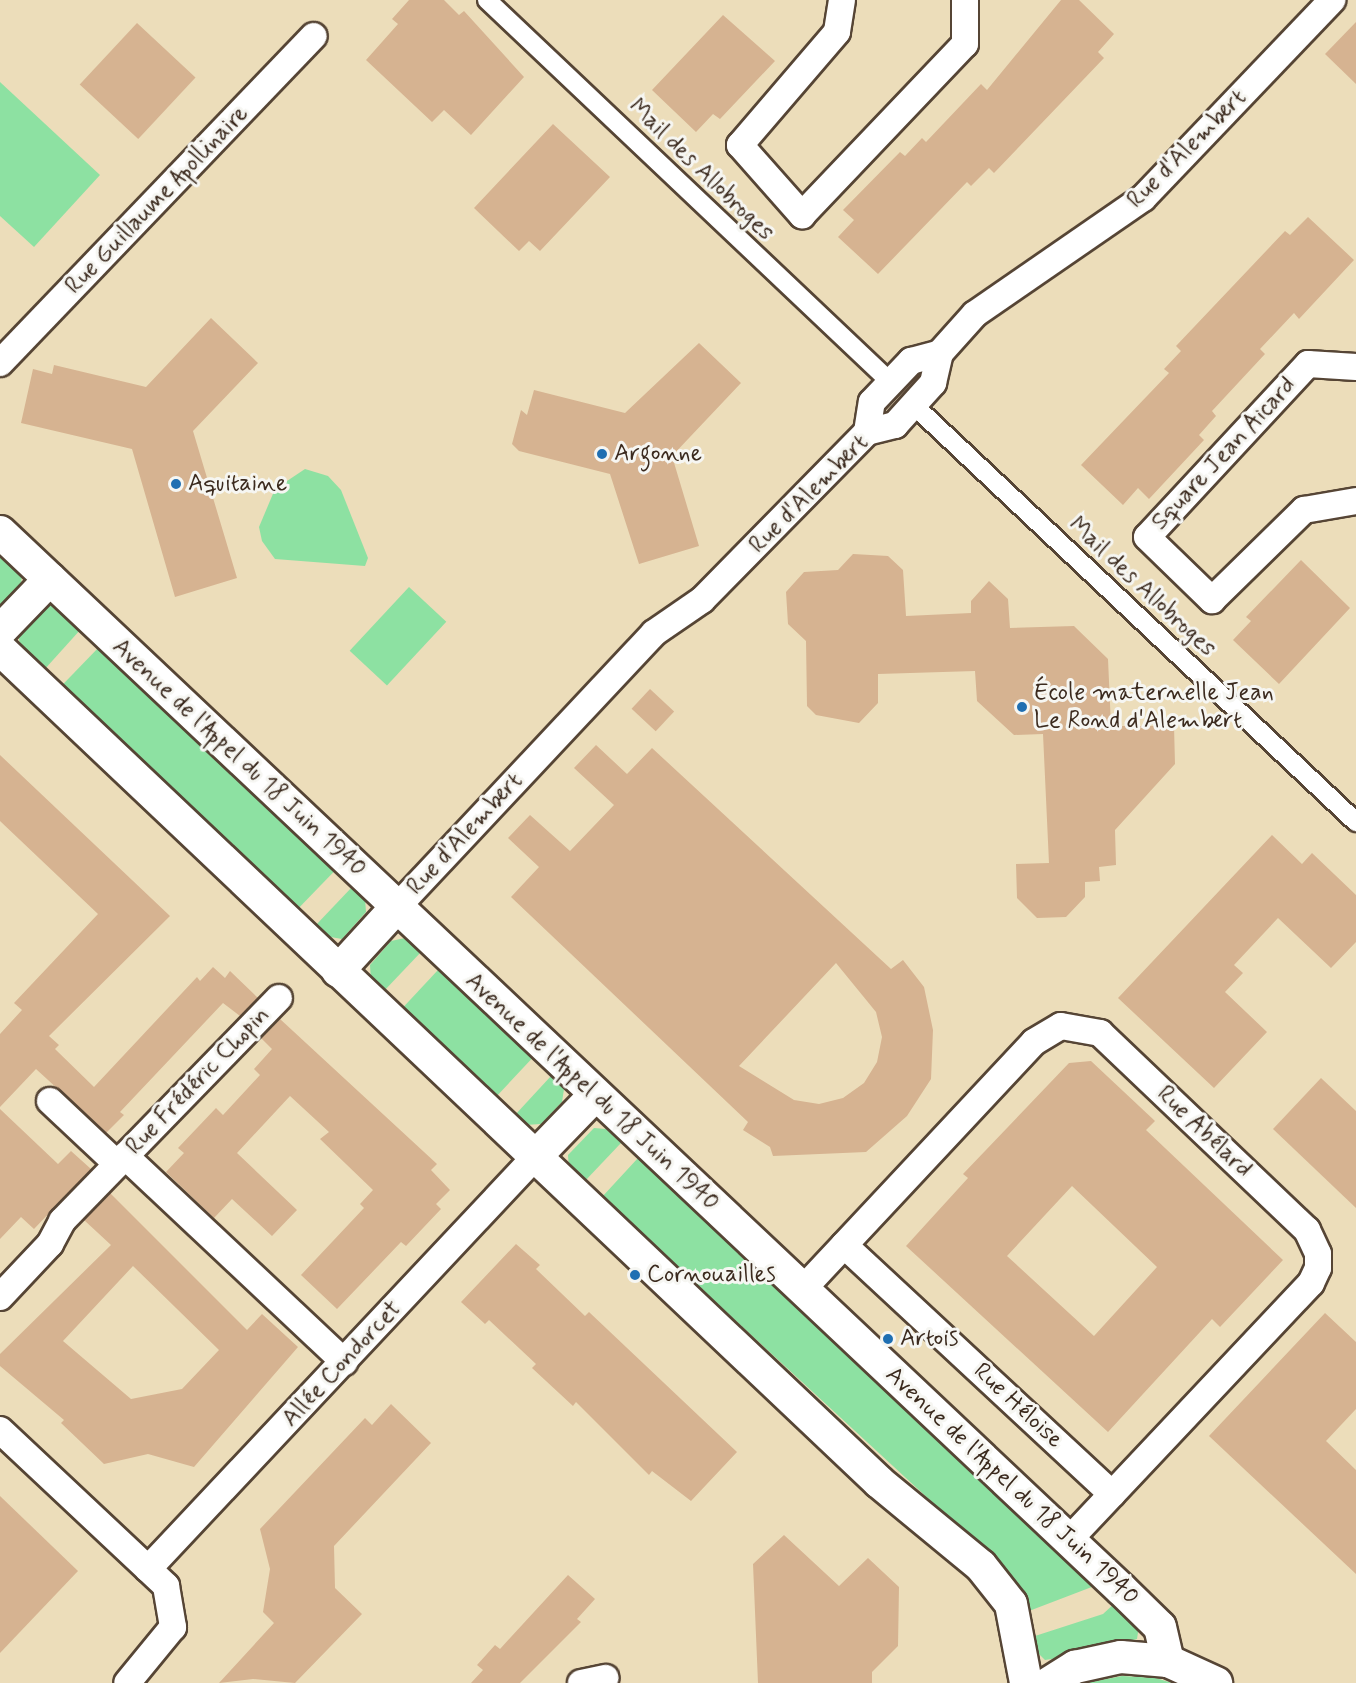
<!DOCTYPE html>
<meta charset="utf-8">
<style>
body{margin:0}
#map{position:relative;width:1356px;height:1683px;overflow:hidden;background:#ecddba;font-family:Mynerve,sans-serif}
div>[style]{position:absolute}
.green>*{inset:0;background:#8de1a2;transform-origin:0 0}
.building>*{inset:0;background:#d6b391;transform-origin:0 0}
.roads{filter:drop-shadow(2px 0 #564535) drop-shadow(-2px 0 #564535) drop-shadow(0 2px #564535) drop-shadow(0 -2px #564535)}
.pedestrian>*{height:18px;margin:-9px;padding:0 9px;transform-origin:9px;border-radius:9px;background:#fff}
.minor>*{height:26px;margin:-13px;padding:0 13px;transform-origin:13px;border-radius:13px;background:#fff}
.tertiary>*{height:32px;margin:-16px;padding:0 16px;transform-origin:16px;border-radius:16px;background:#fff}
.dots>*{width:16px;height:16px;translate:-50% -50%;box-sizing:border-box;border:3px solid #f6f6f2;border-radius:50%}
span{translate:-50% -50%;white-space:nowrap;text-align:center;line-height:1.15;-webkit-text-stroke:6px #f6f6f2;paint-order:stroke}
.street-label{font-size:24px;color:#3b2a1e}
.poi-label{font-size:24px;color:#3b2a1e}
.left{translate:0 -50%;text-align:left}
</style>
<div id="map">
<div class="green">
<div style="clip-path:polygon(0 82px,100px 175px,34px 247px,0 216px)"></div>
<div style="clip-path:polygon(305px 469px,328px 476px,341px 490px,368px 558px,365px 566px,275px 559px,262px 541px,259px 527px,275px 489px)"></div>
<div style="clip-path:polygon(0 550px,22px 570px,21px 589px,0 610px)"></div>
<div style="left:409px;top:587px;width:51px;height:87px;rotate:43deg"></div>
<div style="clip-path:polygon(55px 605px,81px 629px,44px 670px,20px 646px,18px 632px,41px 607px)"></div>
<div style="left:101px;top:645px;width:325px;height:55px;rotate:44deg"></div>
<div style="clip-path:polygon(353px 886px,365px 899px,366px 912px,342px 939px,325px 936px,315px 926px)"></div>
<div style="clip-path:polygon(405px 938px,422px 951px,383px 992px,371px 980px,370px 965px,391px 941px)"></div>
<div style="left:438px;top:970px;width:129px;height:53px;rotate:43deg"></div>
<div style="clip-path:polygon(551px 1076px,564px 1089px,562px 1102px,541px 1124px,525px 1125px,515px 1115px)"></div>
<div style="clip-path:polygon(594px 1128px,606px 1129px,621px 1143px,584px 1182px,569px 1169px,568px 1155px)"></div>
<div style="clip-path:polygon(638px 1158px,1097px 1585px,1029px 1611px,1021px 1589px,999px 1564px,602px 1197px)"></div>
<div style="clip-path:polygon(1116px 1602px,1139px 1626px,1137px 1639px,1058px 1658px,1045px 1660px,1038px 1653px,1035px 1636px,1103px 1614px)"></div>
<div style="clip-path:polygon(1122px 1676px,1156px 1678px,1172px 1683px,1086px 1683px)"></div>
</div>
<div class="building">
<div style="clip-path:polygon(409px 0,444px 0,459px 15px,464px 11px,524px 77px,471px 135px,444px 110px,432px 122px,366px 60px,398px 24px,392px 19px)"></div>
<div style="clip-path:polygon(1061px 0,1079px 0,1114px 34px,1098px 52px,1104px 58px,994px 173px,989px 168px,971px 186px,967px 182px,878px 274px,838px 237px,854px 220px,843px 210px,900px 152px,905px 156px,922px 138px,926px 142px,981px 84px,987px 90px)"></div>
<div style="clip-path:polygon(723px 15px,775px 61px,720px 119px,713px 114px,696px 132px,652px 90px)"></div>
<div style="clip-path:polygon(1356px 22px,1356px 84px,1325px 54px)"></div>
<div style="left:137px;top:23px;width:80px;height:84px;rotate:43deg"></div>
<div style="clip-path:polygon(553px 124px,610px 177px,540px 251px,529px 241px,519px 251px,474px 208px)"></div>
<div style="clip-path:polygon(1308px 217px,1354px 260px,1299px 319px,1294px 313px,1260px 349px,1265px 354px,1212px 411px,1216px 416px,1199px 435px,1204px 440px,1149px 499px,1138px 488px,1123px 505px,1081px 465px,1169px 373px,1164px 369px,1181px 351px,1176px 346px,1285px 231px,1290px 235px)"></div>
<div style="clip-path:polygon(211px 318px,258px 363px,193px 431px,237px 578px,175px 597px,132px 449px,21px 423px,33px 369px,52px 374px,54px 365px,146px 387px)"></div>
<div style="clip-path:polygon(699px 343px,741px 383px,672px 456px,699px 546px,639px 564px,610px 474px,519px 451px,512px 444px,521px 410px,527px 415px,534px 390px,625px 413px)"></div>
<div style="clip-path:polygon(853px 554px,888px 556px,903px 570px,906px 616px,971px 613px,971px 601px,989px 581px,1008px 599px,1010px 628px,1074px 626px,1108px 659px,1111px 726px,1174px 726px,1175px 764px,1115px 830px,1116px 865px,1099px 867px,1100px 881px,1085px 882px,1085px 897px,1066px 917px,1037px 918px,1017px 898px,1016px 864px,1049px 863px,1043px 734px,1014px 735px,977px 701px,975px 671px,878px 674px,878px 703px,859px 723px,816px 715px,807px 706px,806px 641px,788px 624px,786px 592px,804px 572px,838px 570px)"></div>
<div style="clip-path:polygon(1301px 560px,1350px 608px,1279px 684px,1233px 640px,1251px 621px,1246px 617px)"></div>
<div style="left:650px;top:689px;width:33px;height:27px;rotate:43deg"></div>
<div style="clip-path:polygon(evenodd,596px 745px,627px 774px,652px 748px,891px 969px,903px 960px,924px 987px,933px 1030px,931px 1079px,907px 1116px,866px 1152px,773px 1156px,770px 1147px,743px 1130px,748px 1122px,511px 897px,539px 867px,508px 838px,530px 815px,570px 851px,614px 805px,574px 768px,596px 745px,836px 963px,876px 1012px,882px 1037px,877px 1062px,864px 1083px,843px 1098px,819px 1104px,794px 1100px,739px 1066px,836px 963px)"></div>
<div style="clip-path:polygon(0 755px,170px 916px,49px 1036px,59px 1045px,55px 1049px,94px 1087px,197px 977px,200px 981px,213px 967px,225px 978px,230px 971px,258px 998px,240px 1016px,223px 1003px,120px 1112px,124px 1115px,106px 1133px,36px 1069px,0 1107px,0 1034px,22px 1010px,14px 1003px,98px 914px,0 821px)"></div>
<div style="clip-path:polygon(1272px 835px,1302px 864px,1312px 853px,1356px 895px,1356px 942px,1331px 968px,1278px 918px,1234px 965px,1243px 973px,1225px 992px,1267px 1032px,1214px 1088px,1118px 998px)"></div>
<div style="clip-path:polygon(280px 1019px,437px 1164px,431px 1170px,450px 1190px,436px 1204px,441px 1209px,406px 1246px,401px 1242px,337px 1309px,301px 1275px,364px 1208px,360px 1204px,373px 1190px,320px 1139px,329px 1132px,290px 1096px,237px 1153px,297px 1210px,272px 1236px,232px 1199px,214px 1218px,166px 1172px,184px 1153px,178px 1148px,216px 1108px,223px 1115px,260px 1075px,254px 1069px,272px 1049px,261px 1038px)"></div>
<div style="clip-path:polygon(evenodd,1091px 1061px,1155px 1121px,1146px 1130px,1283px 1260px,1220px 1327px,1212px 1319px,1108px 1432px,906px 1246px,968px 1178px,963px 1174px,1069px 1063px,1091px 1061px,1072px 1186px,1157px 1267px,1094px 1336px,1007px 1256px,1072px 1186px)"></div>
<div style="clip-path:polygon(1321px 1078px,1356px 1111px,1356px 1208px,1273px 1129px)"></div>
<div style="clip-path:polygon(0 1109px,58px 1164px,71px 1151px,91px 1169px,34px 1229px,21px 1217px,0 1239px)"></div>
<div style="clip-path:polygon(evenodd,110px 1193px,247px 1330px,262px 1314px,298px 1347px,194px 1467px,148px 1454px,104px 1464px,61px 1423px,64px 1420px,0 1366px,0 1354px,111px 1245px,84px 1220px,110px 1193px,133px 1266px,219px 1350px,182px 1389px,131px 1399px,63px 1341px,133px 1266px)"></div>
<div style="clip-path:polygon(516px 1244px,540px 1265px,536px 1269px,585px 1316px,589px 1312px,737px 1452px,691px 1501px,652px 1471px,649px 1475px,576px 1402px,573px 1406px,532px 1368px,536px 1364px,489px 1320px,485px 1324px,461px 1302px)"></div>
<div style="clip-path:polygon(1325px 1313px,1356px 1342px,1356px 1409px,1326px 1441px,1356px 1470px,1356px 1574px,1209px 1436px)"></div>
<div style="clip-path:polygon(391px 1404px,431px 1443px,334px 1546px,335px 1588px,362px 1614px,295px 1683px,253px 1679px,219px 1683px,274px 1623px,263px 1612px,270px 1569px,260px 1529px,365px 1418px,372px 1425px)"></div>
<div style="clip-path:polygon(0 1496px,78px 1571px,0 1653px)"></div>
<div style="clip-path:polygon(784px 1535px,839px 1586px,868px 1558px,899px 1587px,898px 1646px,872px 1672px,872px 1683px,758px 1683px,753px 1564px)"></div>
<div style="clip-path:polygon(568px 1575px,595px 1599px,577px 1619px,581px 1622px,520px 1683px,471px 1683px,483px 1670px,477px 1665px,495px 1645px,500px 1649px)"></div>
</div>
<div class="roads">
<div class="pedestrian">
<div style="left:487px;top:0;width:545px;rotate:43.44deg"></div>
<div style="left:921px;top:412px;width:598px;rotate:43.31deg"></div>
</div>
<div class="minor">
<div style="left:842px;top:0;width:32px;rotate:99deg"></div>
<div style="left:837px;top:32px;width:149px;rotate:130.6deg"></div>
<div style="left:740px;top:145px;width:94px;rotate:48.5deg"></div>
<div style="left:802px;top:215px;width:236px;rotate:-46.4deg"></div>
<div style="left:965px;top:44px;width:44px;rotate:-90deg"></div>
<div style="left:0;top:363px;width:453px;rotate:-46.2deg"></div>
<div style="left:1356px;top:367px;width:48px;rotate:-176.4deg"></div>
<div style="left:1308px;top:364px;width:236px;rotate:132.9deg"></div>
<div style="left:1147px;top:537px;width:91px;rotate:44.1deg"></div>
<div style="left:1212px;top:600px;width:129px;rotate:-44.4deg"></div>
<div style="left:1304px;top:510px;width:53px;rotate:-9.8deg"></div>
<div style="left:867px;top:432px;width:30px;rotate:-81deg"></div>
<div style="left:872px;top:402px;width:57px;rotate:-46.4deg"></div>
<div style="left:911px;top:361px;width:30px;rotate:-15deg"></div>
<div style="left:396px;top:908px;width:377px;rotate:-46.8deg"></div>
<div style="left:654px;top:633px;width:58px;rotate:-34.5deg"></div>
<div style="left:702px;top:600px;width:235px;rotate:-45.5deg"></div>
<div style="left:867px;top:432px;width:29px;rotate:-14deg"></div>
<div style="left:895px;top:425px;width:57px;rotate:-47.9deg"></div>
<div style="left:933px;top:383px;width:31px;rotate:-77deg"></div>
<div style="left:940px;top:353px;width:52px;rotate:-48.1deg"></div>
<div style="left:975px;top:314px;width:204px;rotate:-34.6deg"></div>
<div style="left:1143px;top:198px;width:274px;rotate:-46.3deg"></div>
<div style="left:50px;top:1101px;width:92px;rotate:43.2deg"></div>
<div style="left:125px;top:1156px;width:301px;rotate:43.2deg"></div>
<div style="left:844px;top:1245px;width:366px;rotate:42.9deg"></div>
<div style="left:803px;top:1289px;width:338px;rotate:-46.9deg"></div>
<div style="left:1034px;top:1042px;width:31px;rotate:-31deg"></div>
<div style="left:1061px;top:1026px;width:40px;rotate:10deg"></div>
<div style="left:1100px;top:1033px;width:286px;rotate:43.6deg"></div>
<div style="left:1307px;top:1230px;width:26px;rotate:65deg"></div>
<div style="left:1318px;top:1254px;width:14px;rotate:90deg"></div>
<div style="left:1318px;top:1268px;width:17px;rotate:115deg"></div>
<div style="left:1311px;top:1283px;width:353px;rotate:133.3deg"></div>
<div style="left:0;top:1297px;width:73px;rotate:-46.7deg"></div>
<div style="left:50px;top:1244px;width:26px;rotate:-62deg"></div>
<div style="left:62px;top:1221px;width:311px;rotate:-45.8deg"></div>
<div style="left:0;top:1430px;width:228px;rotate:43.2deg"></div>
<div style="left:166px;top:1586px;width:42px;rotate:80.3deg"></div>
<div style="left:173px;top:1627px;width:72px;rotate:129.4deg"></div>
<div style="left:148px;top:1569px;width:565px;rotate:-46.79deg"></div>
<div style="left:581px;top:1683px;width:25px;rotate:-12deg"></div>
</div>
<div class="tertiary">
<div style="left:0;top:532px;width:1541px;rotate:43.32deg"></div>
<div style="left:1121px;top:1589px;width:54px;rotate:44.3deg"></div>
<div style="left:1160px;top:1627px;width:35px;rotate:77deg"></div>
<div style="left:0;top:631px;width:72px;rotate:-46.1deg"></div>
<div style="left:0;top:649px;width:1211px;rotate:43.46deg"></div>
<div style="left:879px;top:1482px;width:132px;rotate:39.5deg"></div>
<div style="left:981px;top:1566px;width:48px;rotate:51.7deg"></div>
<div style="left:1011px;top:1604px;width:80px;rotate:79.2deg"></div>
<div style="left:338px;top:971px;width:86px;rotate:-47.4deg"></div>
<div style="left:535px;top:1157px;width:86px;rotate:-45.9deg"></div>
<div style="left:1049px;top:1683px;width:31px;rotate:-32deg"></div>
<div style="left:1075px;top:1667px;width:47px;rotate:-12.3deg"></div>
<div style="left:1121px;top:1657px;width:47px;rotate:4.9deg"></div>
<div style="left:1168px;top:1661px;width:53px;rotate:24.6deg"></div>
</div>
</div>
<div class="dots">
<div style="left:602px;top:454px;background:#1f6fb2"></div>
<div style="left:176px;top:484px;background:#1f6fb2"></div>
<div style="left:1022px;top:707px;background:#1f6fb2"></div>
<div style="left:635px;top:1275px;background:#1f6fb2"></div>
<div style="left:888px;top:1339px;background:#1f6fb2"></div>
</div>
<div class="street-label">
<span style="left:1187px;top:149px;rotate:-45deg">Rue d'Alembert</span>
<span style="left:701px;top:170px;rotate:44deg">Mail des Allobroges</span>
<span style="left:157px;top:200px;rotate:-46deg">Rue Guillaume Apollinaire</span>
<span style="left:1224px;top:454px;rotate:-47deg">Square Jean Aicard</span>
<span style="left:809px;top:494px;rotate:-45deg">Rue d'Alembert</span>
<span style="left:1142px;top:587px;rotate:43deg">Mail des Allobroges</span>
<span style="left:239px;top:758px;rotate:43deg">Avenue de l'Appel du 18 Juin 1940</span>
<span style="left:465px;top:834px;rotate:-47deg">Rue d'Alembert</span>
<span style="left:198px;top:1081px;rotate:-46deg">Rue Frédéric Chopin</span>
<span style="left:592px;top:1092px;rotate:43deg">Avenue de l'Appel du 18 Juin 1940</span>
<span style="left:1204px;top:1132px;rotate:44deg">Rue Abélard</span>
<span style="left:342px;top:1364px;rotate:-47deg">Allée Condorcet</span>
<span style="left:1018px;top:1406px;rotate:43deg">Rue Héloise</span>
<span style="left:1012px;top:1486px;rotate:43deg">Avenue de l'Appel du 18 Juin 1940</span>
</div>
<div class="poi-label">
<span class="left" style="left:614px;top:454px">Argonne</span>
<span class="left" style="left:188px;top:484px">Aquitaine</span>
<span class="left" style="left:1034px;top:707px">École maternelle Jean<br>Le Rond d'Alembert</span>
<span class="left" style="left:647px;top:1275px">Cornouailles</span>
<span class="left" style="left:900px;top:1339px">Artois</span>
</div>
</div>
